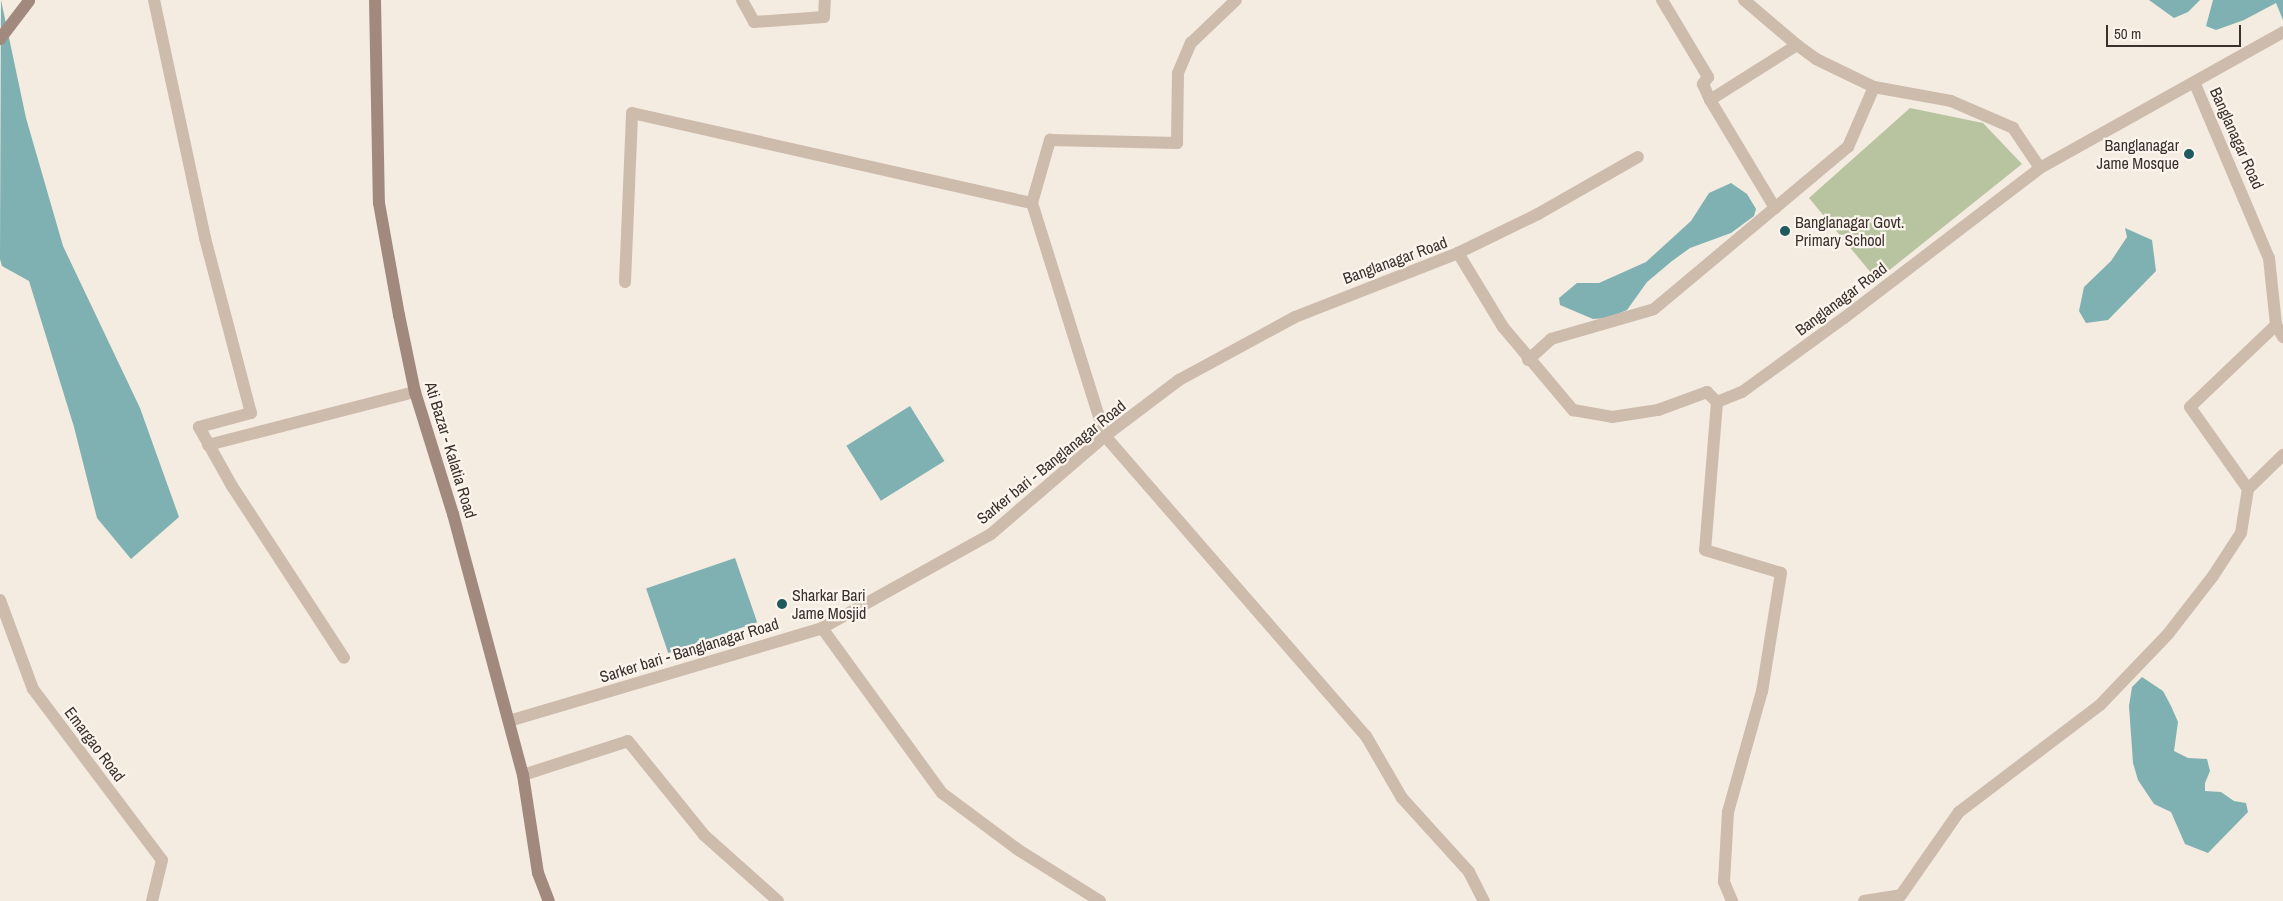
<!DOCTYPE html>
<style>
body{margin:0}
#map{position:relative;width:2283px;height:901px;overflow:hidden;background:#f4ebe1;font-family:"Archivo Narrow",sans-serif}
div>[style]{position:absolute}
.green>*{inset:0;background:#b8c4a0}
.water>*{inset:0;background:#7fb0b2;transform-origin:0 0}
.street>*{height:12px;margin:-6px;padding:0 6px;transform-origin:6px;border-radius:6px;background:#cdbbac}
.secondary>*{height:12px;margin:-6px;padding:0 6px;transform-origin:6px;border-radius:6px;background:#a18a7d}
.dots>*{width:14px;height:14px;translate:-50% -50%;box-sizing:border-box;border:2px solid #fbf5ee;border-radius:50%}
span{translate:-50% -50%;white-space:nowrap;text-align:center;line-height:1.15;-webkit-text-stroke:4.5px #fbf5ee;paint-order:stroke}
.street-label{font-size:16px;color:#3b302b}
.poi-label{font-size:16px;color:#3b302b}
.right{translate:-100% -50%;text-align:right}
.left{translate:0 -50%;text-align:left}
.scale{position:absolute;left:2106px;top:25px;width:135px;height:22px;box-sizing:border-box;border:2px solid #3b302b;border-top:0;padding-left:6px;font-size:15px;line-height:18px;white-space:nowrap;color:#3b302b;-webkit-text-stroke:4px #fbf5ee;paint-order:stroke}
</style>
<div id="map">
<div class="green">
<div style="clip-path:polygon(1910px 108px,1983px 123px,2022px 164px,1877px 280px,1809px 198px)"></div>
</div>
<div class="water">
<div style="clip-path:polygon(1px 0,26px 118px,63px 246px,140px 408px,179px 517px,131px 559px,97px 518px,74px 427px,29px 281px,2px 266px,0 259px)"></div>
<div style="clip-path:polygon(2149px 0,2200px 0,2188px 12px,2174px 18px)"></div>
<div style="clip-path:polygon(2213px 0,2283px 0,2283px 20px,2276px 3px,2244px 20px,2216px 30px,2206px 26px)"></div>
<div style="clip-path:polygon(1731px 183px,1747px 194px,1756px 209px,1754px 216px,1731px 233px,1690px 248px,1672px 261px,1647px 282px,1627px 310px,1608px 318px,1593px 319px,1560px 305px,1559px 298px,1577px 283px,1599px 283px,1646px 262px,1691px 221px,1709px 193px)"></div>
<div style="clip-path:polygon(2125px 228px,2152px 240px,2156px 271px,2108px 320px,2086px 323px,2079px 311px,2084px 287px,2111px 261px,2127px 237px)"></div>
<div style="left:910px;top:406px;width:65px;height:75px;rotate:58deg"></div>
<div style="left:735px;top:558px;width:68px;height:94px;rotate:71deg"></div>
<div style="clip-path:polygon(2142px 677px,2163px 691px,2171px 706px,2178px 722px,2174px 751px,2188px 758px,2207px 759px,2210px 771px,2205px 783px,2205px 791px,2221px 792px,2234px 801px,2246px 803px,2248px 812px,2208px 853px,2185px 844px,2171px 812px,2154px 804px,2138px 780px,2133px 763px,2129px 706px,2132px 687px)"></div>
</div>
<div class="street">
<div style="left:154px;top:0;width:243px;rotate:77.9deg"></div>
<div style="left:205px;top:238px;width:181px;rotate:75.3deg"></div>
<div style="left:251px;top:413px;width:54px;rotate:164.9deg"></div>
<div style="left:199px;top:427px;width:68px;rotate:60.8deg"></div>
<div style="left:232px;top:486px;width:205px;rotate:56.9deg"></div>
<div style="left:742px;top:0;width:25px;rotate:61deg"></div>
<div style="left:754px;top:22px;width:70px;rotate:-4.1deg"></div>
<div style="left:824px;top:17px;width:17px;rotate:-87deg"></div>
<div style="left:1662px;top:0;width:90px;rotate:59.1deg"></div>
<div style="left:1708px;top:77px;width:9px;rotate:126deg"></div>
<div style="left:1703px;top:84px;width:17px;rotate:66deg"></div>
<div style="left:1744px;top:0;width:70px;rotate:40.3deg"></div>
<div style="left:2195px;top:84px;width:189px;rotate:67deg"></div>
<div style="left:2269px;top:258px;width:67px;rotate:84deg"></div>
<div style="left:2276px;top:325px;width:14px;rotate:60deg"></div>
<div style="left:1032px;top:203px;width:66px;rotate:-74.1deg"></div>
<div style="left:1050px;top:140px;width:127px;rotate:1.4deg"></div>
<div style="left:1177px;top:143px;width:70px;rotate:-89.2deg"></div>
<div style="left:1178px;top:73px;width:33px;rotate:-67deg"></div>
<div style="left:1191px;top:43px;width:62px;rotate:-43.7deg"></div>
<div style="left:1775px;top:208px;width:126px;rotate:-121deg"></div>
<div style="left:1710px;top:100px;width:103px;rotate:-32.3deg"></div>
<div style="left:1797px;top:45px;width:24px;rotate:36deg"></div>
<div style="left:1816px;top:59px;width:64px;rotate:25.8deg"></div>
<div style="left:1874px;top:87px;width:78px;rotate:10.3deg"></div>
<div style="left:1951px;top:101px;width:68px;rotate:23.5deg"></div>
<div style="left:2013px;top:128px;width:48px;rotate:56deg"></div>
<div style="left:1458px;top:253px;width:89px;rotate:-26deg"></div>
<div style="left:1538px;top:214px;width:115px;rotate:-29.7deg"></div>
<div style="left:625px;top:282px;width:169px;rotate:-87.6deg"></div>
<div style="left:632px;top:113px;width:410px;rotate:12.7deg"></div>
<div style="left:1032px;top:203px;width:244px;rotate:72.6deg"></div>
<div style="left:1105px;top:436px;width:398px;rotate:49deg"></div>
<div style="left:1366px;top:736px;width:72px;rotate:59.9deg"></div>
<div style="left:1402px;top:798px;width:100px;rotate:47.8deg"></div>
<div style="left:1469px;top:872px;width:33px;rotate:63deg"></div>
<div style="left:1528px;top:360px;width:31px;rotate:-42deg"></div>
<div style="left:1551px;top:339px;width:107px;rotate:-16.2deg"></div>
<div style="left:1654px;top:309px;width:253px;rotate:-39.9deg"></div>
<div style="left:1848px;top:147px;width:65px;rotate:-66.6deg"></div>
<div style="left:1717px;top:402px;width:148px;rotate:94.6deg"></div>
<div style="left:1705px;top:550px;width:79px;rotate:16.8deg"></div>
<div style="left:1781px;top:573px;width:120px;rotate:99.1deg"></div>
<div style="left:1762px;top:691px;width:126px;rotate:105.7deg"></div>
<div style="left:1728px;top:812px;width:70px;rotate:93.3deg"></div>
<div style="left:1724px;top:882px;width:21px;rotate:67deg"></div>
<div style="left:208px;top:445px;width:214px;rotate:-14.4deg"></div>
<div style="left:2248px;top:489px;width:49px;rotate:-44.2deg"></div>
<div style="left:0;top:600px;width:95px;rotate:69.7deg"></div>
<div style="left:33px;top:689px;width:214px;rotate:53deg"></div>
<div style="left:162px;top:860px;width:42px;rotate:103.7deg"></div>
<div style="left:822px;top:628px;width:204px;rotate:54deg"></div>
<div style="left:942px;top:793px;width:94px;rotate:36.7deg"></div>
<div style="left:1017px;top:849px;width:98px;rotate:32.1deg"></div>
<div style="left:509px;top:721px;width:327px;rotate:-16.5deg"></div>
<div style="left:822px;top:628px;width:193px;rotate:-29.1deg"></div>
<div style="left:991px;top:534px;width:150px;rotate:-40.7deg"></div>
<div style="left:1105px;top:436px;width:93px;rotate:-37.1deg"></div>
<div style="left:1179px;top:380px;width:132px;rotate:-28.5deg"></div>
<div style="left:1295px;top:317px;width:175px;rotate:-21.4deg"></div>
<div style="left:1458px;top:253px;width:87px;rotate:58.7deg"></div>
<div style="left:1503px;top:327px;width:109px;rotate:49.9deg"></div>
<div style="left:1573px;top:410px;width:40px;rotate:10deg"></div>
<div style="left:1612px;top:417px;width:47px;rotate:-8.7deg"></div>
<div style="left:1658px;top:410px;width:52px;rotate:-20.2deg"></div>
<div style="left:1707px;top:392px;width:14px;rotate:45deg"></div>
<div style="left:1717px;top:402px;width:27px;rotate:-22deg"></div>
<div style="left:1742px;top:392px;width:126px;rotate:-36deg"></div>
<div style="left:1844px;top:318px;width:247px;rotate:-37.4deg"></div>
<div style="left:2040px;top:168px;width:278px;rotate:-29.2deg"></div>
<div style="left:523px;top:775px;width:110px;rotate:-17.9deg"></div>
<div style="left:628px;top:741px;width:121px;rotate:51deg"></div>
<div style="left:704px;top:835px;width:99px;rotate:41.7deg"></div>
<div style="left:1864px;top:901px;width:37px;rotate:-9deg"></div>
<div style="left:1901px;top:895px;width:101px;rotate:-55.1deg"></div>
<div style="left:1959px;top:812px;width:177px;rotate:-37.2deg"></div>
<div style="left:2100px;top:705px;width:98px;rotate:-46.2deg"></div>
<div style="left:2168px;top:634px;width:73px;rotate:-52.2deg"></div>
<div style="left:2213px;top:576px;width:51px;rotate:-56.9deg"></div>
<div style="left:2241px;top:533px;width:45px;rotate:-81deg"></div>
<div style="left:2248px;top:489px;width:100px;rotate:-125.3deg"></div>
<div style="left:2190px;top:407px;width:119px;rotate:-43.6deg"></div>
</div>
<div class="secondary">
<div style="left:375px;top:0;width:203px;rotate:88.9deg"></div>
<div style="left:379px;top:203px;width:114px;rotate:79.9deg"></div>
<div style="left:399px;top:315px;width:79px;rotate:78.3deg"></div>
<div style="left:415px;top:392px;width:128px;rotate:72.7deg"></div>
<div style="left:453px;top:514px;width:270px;rotate:75deg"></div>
<div style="left:523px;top:775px;width:99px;rotate:81.3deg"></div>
<div style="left:538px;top:873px;width:30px;rotate:69deg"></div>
<div style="left:0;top:39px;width:48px;rotate:-52.7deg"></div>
</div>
<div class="dots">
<div style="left:2189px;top:154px;background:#1f5a5e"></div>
<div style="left:1785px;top:231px;background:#1f5a5e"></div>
<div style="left:782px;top:604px;background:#1f5a5e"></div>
</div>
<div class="street-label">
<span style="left:2237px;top:138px;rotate:66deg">Banglanagar Road</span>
<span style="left:1395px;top:260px;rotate:-20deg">Banglanagar Road</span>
<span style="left:1841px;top:299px;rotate:-37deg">Banglanagar Road</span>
<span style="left:451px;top:450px;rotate:73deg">Ati Bazar - Kalatia Road</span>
<span style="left:1051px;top:462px;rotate:-39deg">Sarker bari - Banglanagar Road</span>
<span style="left:689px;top:650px;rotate:-17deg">Sarker bari - Banglanagar Road</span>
<span style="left:95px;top:744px;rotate:53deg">Emargao Road</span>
</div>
<div class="poi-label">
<span class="right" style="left:2179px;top:154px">Banglanagar<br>Jame Mosque</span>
<span class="left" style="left:1795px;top:231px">Banglanagar Govt.<br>Primary School</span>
<span class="left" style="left:792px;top:604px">Sharkar Bari<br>Jame Mosjid</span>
</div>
<div class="scale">50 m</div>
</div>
